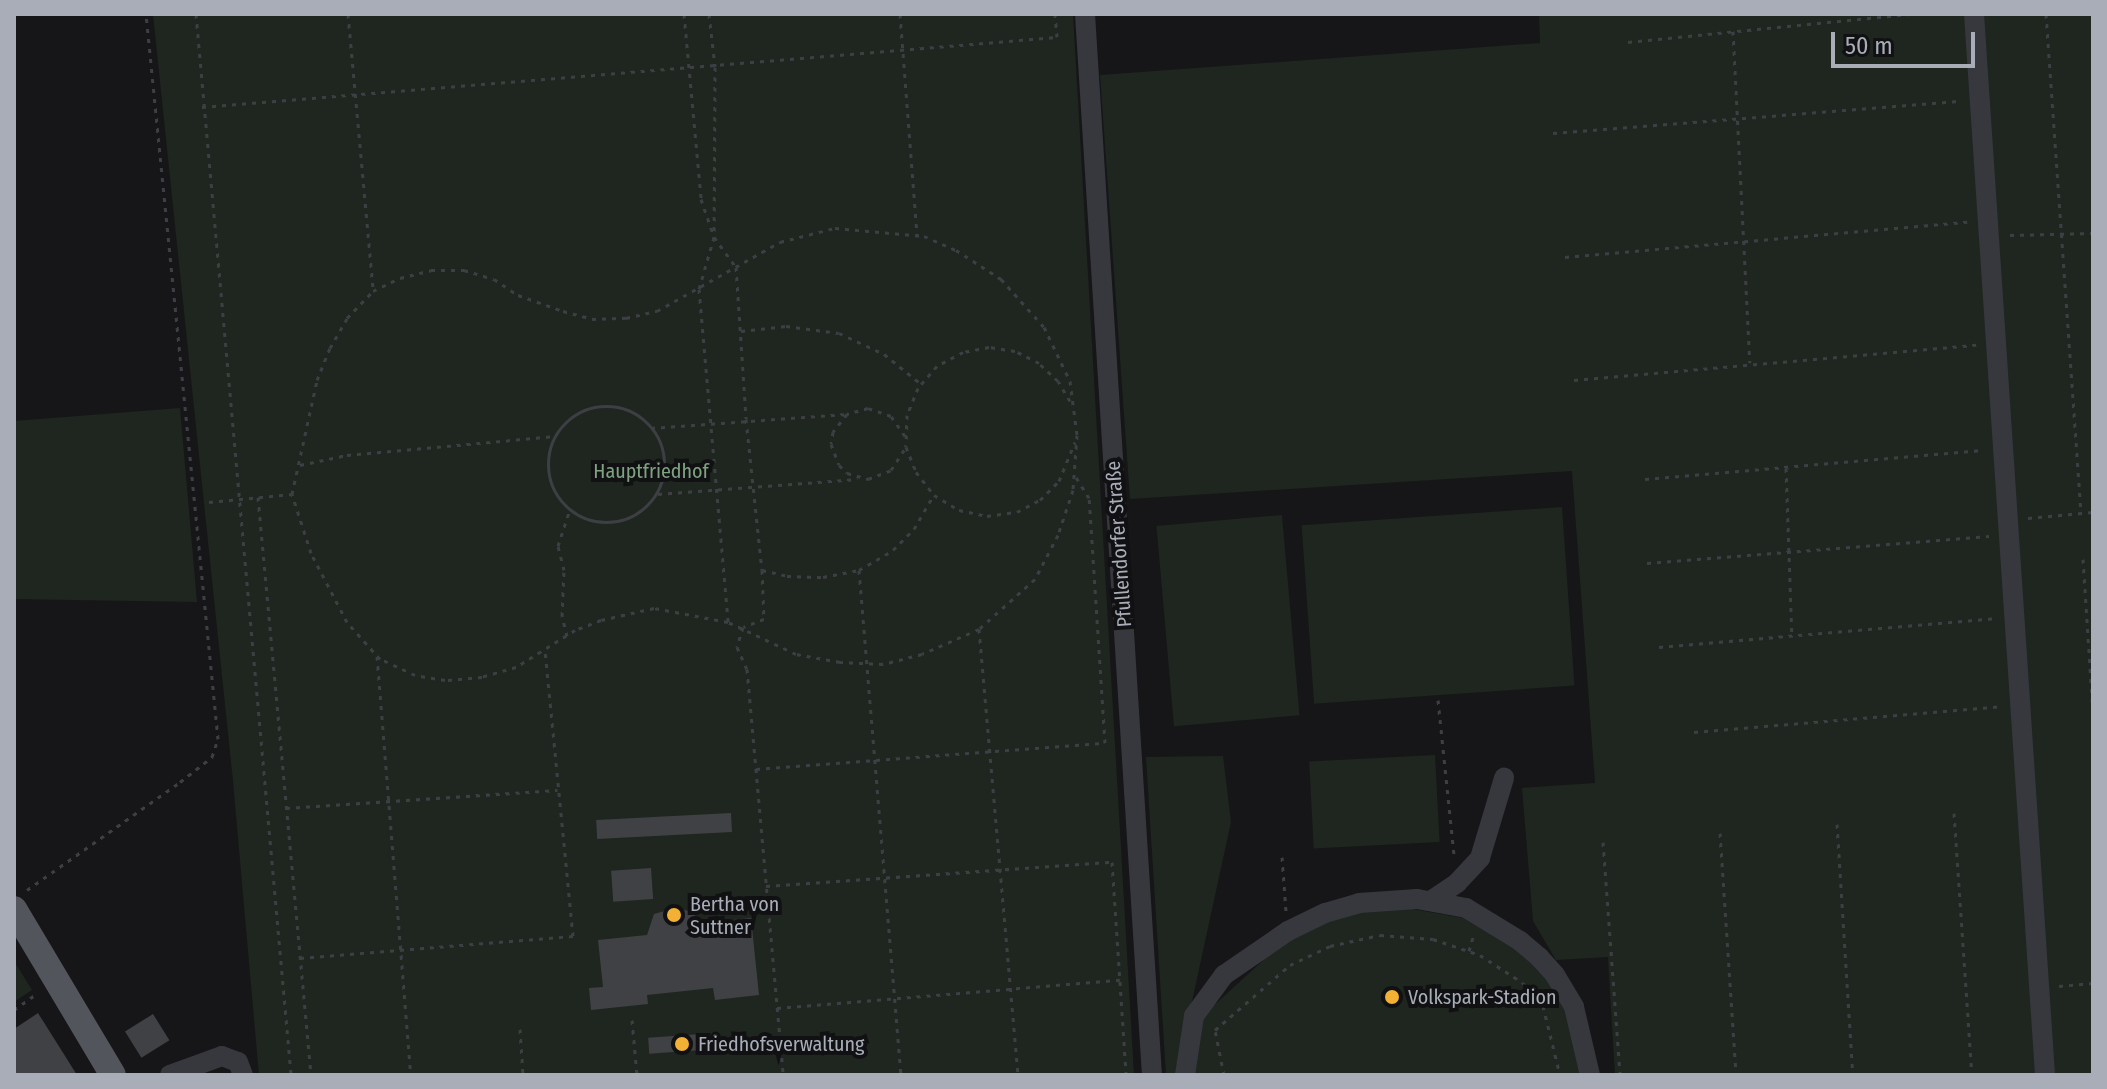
<!DOCTYPE html>
<meta charset="utf-8">
<style>
body{margin:0}
#map{position:relative;width:2107px;height:1089px;overflow:hidden;background:#161618;font-family:"Fira Sans Condensed",sans-serif}
div>[style]{position:absolute}
.green>*{inset:0;background:#1e261f;transform-origin:0 0}
.building>*{inset:0;background:#404145;transform-origin:0 0}
.path>*{height:3px;margin-top:-1.5px;transform-origin:0;background:repeating-linear-gradient(90deg,#3d3f44 0 4px,transparent 0 10px)}
.path>.ring{margin:-1.5px;padding:0;box-sizing:content-box;background:none;border:3px solid #3d3f44;border-radius:50%}
.minor>*{height:20px;margin:-10px;padding:0 10px;transform-origin:10px;border-radius:10px;background:#37383d}
.major>*{height:26px;margin:-13px;padding:0 13px;transform-origin:13px;border-radius:13px;background:#53555c}
.dots>*{width:22px;height:22px;translate:-50% -50%;box-sizing:border-box;border:4px solid #111113;border-radius:50%}
span{translate:-50% -50%;white-space:nowrap;text-align:center;line-height:1.15;-webkit-text-stroke:8px #111113;paint-order:stroke}
.park-label{font-size:20px;color:#7fa381}
.street-label{font-size:20px;color:#a8adb8}
.poi-label{font-size:20px;color:#a8adb8}
.left{translate:0 -50%;text-align:left}
.frame{position:absolute;inset:0;border:16px solid #a8adb8;pointer-events:none}
.scale{position:absolute;left:1831px;top:32px;width:144px;height:36px;box-sizing:border-box;border:4px solid #a8adb8;border-top:0;padding-left:10px;font-size:24px;line-height:28px;white-space:nowrap;color:#a8adb8;-webkit-text-stroke:6px #111113;paint-order:stroke}
</style>
<div id="map">
<div class="green">
<div style="clip-path:polygon(153px 14px,1073px 14px,1134px 1075px,259px 1075px,233px 781px)"></div>
<div style="clip-path:polygon(1539px 14px,2093px 14px,2093px 1075px,1615px 1075px,1608px 957px,1556px 960px,1533px 921px,1522px 788px,1595px 783px,1572px 471px,1130px 499px,1100px 75px,1540px 43px)"></div>
<div style="clip-path:polygon(180px 408px,197px 602px,14px 599px,14px 421px)"></div>
<div style="left:1562px;top:507px;width:179px;height:261px;rotate:86deg"></div>
<div style="left:1282px;top:515px;width:201px;height:126px;rotate:85deg"></div>
<div style="left:1435px;top:755px;width:87px;height:126px;rotate:87deg"></div>
<div style="clip-path:polygon(1223px 756px,1231px 822px,1176px 1075px,1166px 1075px,1146px 757px)"></div>
<div style="clip-path:polygon(1401px 907px,1463px 918px,1534px 960px,1571px 1018px,1585px 1075px,1191px 1075px,1203px 1020px,1210px 1009px,1269px 955px,1314px 925px,1377px 908px)"></div>
<div style="clip-path:polygon(14px 961px,32px 990px,14px 1002px)"></div>
</div>
<div class="building">
<div style="left:731px;top:813px;width:19px;height:135px;rotate:87deg"></div>
<div style="left:651px;top:868px;width:31px;height:40px;rotate:86deg"></div>
<div style="clip-path:polygon(675px 908px,689px 911px,705px 923px,751px 918px,759px 995px,715px 1000px,713px 988px,647px 995px,648px 1004px,591px 1010px,589px 988px,603px 987px,598px 940px,647px 935px,654px 914px)"></div>
<div style="clip-path:polygon(38px 1013px,77px 1075px,14px 1075px,14px 1029px)"></div>
<div style="left:153px;top:1014px;width:31px;height:33px;rotate:58deg"></div>
<div style="left:715px;top:1033px;width:16px;height:67px;rotate:86deg"></div>
</div>
<div class="path">
<div style="left:196px;top:14px;width:1065px;rotate:84.88deg"></div>
<div style="left:348px;top:14px;width:278px;rotate:84.8deg"></div>
<div style="left:684px;top:14px;width:186px;rotate:84.7deg"></div>
<div style="left:701px;top:199px;width:40px;rotate:71.1deg"></div>
<div style="left:714px;top:237px;width:54px;rotate:106.1deg"></div>
<div style="left:699px;top:289px;width:334px;rotate:85deg"></div>
<div style="left:709px;top:14px;width:53px;rotate:83.5deg"></div>
<div style="left:715px;top:67px;width:170px;rotate:90.3deg"></div>
<div style="left:714px;top:237px;width:37px;rotate:54deg"></div>
<div style="left:736px;top:267px;width:152px;rotate:86.2deg"></div>
<div style="left:746px;top:419px;width:152px;rotate:84deg"></div>
<div style="left:762px;top:570px;width:49px;rotate:87.7deg"></div>
<div style="left:764px;top:619px;width:22px;rotate:159deg"></div>
<div style="left:743px;top:627px;width:21px;rotate:107deg"></div>
<div style="left:737px;top:647px;width:24px;rotate:66deg"></div>
<div style="left:747px;top:669px;width:408px;rotate:84.9deg"></div>
<div style="left:900px;top:14px;width:222px;rotate:85.6deg"></div>
<div style="left:2046px;top:14px;width:500px;rotate:85.99deg"></div>
<div style="left:1733px;top:31px;width:332px;rotate:87.1deg"></div>
<div style="left:1628px;top:42px;width:283px;rotate:-5.7deg"></div>
<div style="left:202px;top:107px;width:858px;rotate:-4.68deg"></div>
<div style="left:1057px;top:37px;width:23px;rotate:-95deg"></div>
<div style="left:1553px;top:133px;width:407px;rotate:-4.5deg"></div>
<div style="left:2010px;top:235px;width:83px;rotate:-1.4deg"></div>
<div style="left:1565px;top:257px;width:404px;rotate:-5deg"></div>
<div style="left:741px;top:331px;width:45px;rotate:-6.3deg"></div>
<div style="left:786px;top:326px;width:53px;rotate:7.5deg"></div>
<div style="left:839px;top:333px;width:50px;rotate:25deg"></div>
<div style="left:884px;top:354px;width:48px;rotate:39deg"></div>
<div style="left:1574px;top:380px;width:404px;rotate:-5deg"></div>
<div style="left:1070px;top:401px;width:23px;rotate:-121deg"></div>
<div style="left:1058px;top:381px;width:26px;rotate:-137deg"></div>
<div style="left:1039px;top:363px;width:27px;rotate:-153deg"></div>
<div style="left:1015px;top:351px;width:26px;rotate:-171deg"></div>
<div style="left:989px;top:347px;width:26px;rotate:169deg"></div>
<div style="left:963px;top:352px;width:30px;rotate:152deg"></div>
<div style="left:937px;top:366px;width:29px;rotate:131deg"></div>
<div style="left:918px;top:388px;width:29px;rotate:112deg"></div>
<div style="left:907px;top:415px;width:32px;rotate:92deg"></div>
<div style="left:906px;top:447px;width:27px;rotate:68deg"></div>
<div style="left:916px;top:472px;width:29px;rotate:52deg"></div>
<div style="left:934px;top:495px;width:29px;rotate:31deg"></div>
<div style="left:959px;top:510px;width:29px;rotate:12deg"></div>
<div style="left:987px;top:516px;width:30px;rotate:-8deg"></div>
<div style="left:1017px;top:512px;width:26px;rotate:-28deg"></div>
<div style="left:1040px;top:500px;width:27px;rotate:-45deg"></div>
<div style="left:1059px;top:481px;width:42px;rotate:-67.7deg"></div>
<div class="ring" style="left:548px;top:406px;width:113px;height:113px"></div>
<div style="left:651px;top:428px;width:196px;rotate:-4.1deg"></div>
<div style="left:905px;top:436px;width:24px;rotate:-125deg"></div>
<div style="left:891px;top:416px;width:24px;rotate:-161deg"></div>
<div style="left:868px;top:408px;width:22px;rotate:164deg"></div>
<div style="left:847px;top:414px;width:23px;rotate:128deg"></div>
<div style="left:833px;top:432px;width:12px;rotate:99deg"></div>
<div style="left:831px;top:444px;width:22px;rotate:69deg"></div>
<div style="left:839px;top:465px;width:11px;rotate:45deg"></div>
<div style="left:847px;top:473px;width:22px;rotate:16deg"></div>
<div style="left:868px;top:479px;width:25px;rotate:-21deg"></div>
<div style="left:891px;top:470px;width:27px;rotate:-57deg"></div>
<div style="left:300px;top:465px;width:48px;rotate:-12deg"></div>
<div style="left:347px;top:455px;width:209px;rotate:-5.2deg"></div>
<div style="left:1786px;top:468px;width:168px;rotate:88deg"></div>
<div style="left:1645px;top:479px;width:339px;rotate:-4.9deg"></div>
<div style="left:658px;top:494px;width:200px;rotate:-4.3deg"></div>
<div style="left:258px;top:497px;width:580px;rotate:84.76deg"></div>
<div style="left:209px;top:502px;width:83px;rotate:-5.5deg"></div>
<div style="left:292px;top:494px;width:117px;rotate:-77.6deg"></div>
<div style="left:317px;top:380px;width:35px;rotate:-68deg"></div>
<div style="left:330px;top:348px;width:34px;rotate:-60deg"></div>
<div style="left:347px;top:318px;width:37px;rotate:-46deg"></div>
<div style="left:373px;top:291px;width:30px;rotate:-26deg"></div>
<div style="left:400px;top:278px;width:32px;rotate:-14deg"></div>
<div style="left:431px;top:270px;width:33px"></div>
<div style="left:464px;top:270px;width:31px;rotate:17deg"></div>
<div style="left:494px;top:279px;width:29px;rotate:34deg"></div>
<div style="left:518px;top:295px;width:48px;rotate:19.6deg"></div>
<div style="left:563px;top:311px;width:30px;rotate:15deg"></div>
<div style="left:592px;top:319px;width:34px;rotate:-2deg"></div>
<div style="left:626px;top:318px;width:32px;rotate:-13deg"></div>
<div style="left:657px;top:311px;width:141px;rotate:-29.3deg"></div>
<div style="left:780px;top:242px;width:57px;rotate:-14.3deg"></div>
<div style="left:835px;top:228px;width:89px;rotate:5.1deg"></div>
<div style="left:924px;top:236px;width:35px;rotate:24deg"></div>
<div style="left:956px;top:250px;width:54px;rotate:32.8deg"></div>
<div style="left:1001px;top:279px;width:64px;rotate:48.1deg"></div>
<div style="left:1044px;top:327px;width:60px;rotate:64.3deg"></div>
<div style="left:1070px;top:381px;width:54px;rotate:82.6deg"></div>
<div style="left:1077px;top:435px;width:55px;rotate:94.2deg"></div>
<div style="left:1073px;top:490px;width:47px;rotate:108.4deg"></div>
<div style="left:1058px;top:535px;width:50px;rotate:117.6deg"></div>
<div style="left:1035px;top:579px;width:75px;rotate:138.2deg"></div>
<div style="left:979px;top:629px;width:62px;rotate:156.3deg"></div>
<div style="left:922px;top:654px;width:40px;rotate:165.6deg"></div>
<div style="left:883px;top:664px;width:43px;rotate:-177.3deg"></div>
<div style="left:840px;top:662px;width:45px;rotate:-169.7deg"></div>
<div style="left:796px;top:654px;width:75px;rotate:-154.8deg"></div>
<div style="left:728px;top:622px;width:75px;rotate:-169.3deg"></div>
<div style="left:654px;top:608px;width:54px;rotate:167.2deg"></div>
<div style="left:601px;top:620px;width:28px;rotate:159deg"></div>
<div style="left:575px;top:630px;width:70px;rotate:147.9deg"></div>
<div style="left:516px;top:667px;width:35px;rotate:164deg"></div>
<div style="left:482px;top:677px;width:37px;rotate:175deg"></div>
<div style="left:445px;top:680px;width:30px;rotate:-171deg"></div>
<div style="left:415px;top:675px;width:38px;rotate:-155deg"></div>
<div style="left:380px;top:659px;width:50px;rotate:-131.7deg"></div>
<div style="left:347px;top:622px;width:78px;rotate:-117.6deg"></div>
<div style="left:311px;top:553px;width:62px;rotate:-107.9deg"></div>
<div style="left:2028px;top:518px;width:65px;rotate:-5.3deg"></div>
<div style="left:2083px;top:559px;width:153px;rotate:86.3deg"></div>
<div style="left:1647px;top:563px;width:343px;rotate:-4.5deg"></div>
<div style="left:762px;top:570px;width:26px;rotate:13deg"></div>
<div style="left:787px;top:576px;width:36px;rotate:2deg"></div>
<div style="left:823px;top:577px;width:37px;rotate:-11deg"></div>
<div style="left:859px;top:570px;width:39px;rotate:-30deg"></div>
<div style="left:893px;top:550px;width:30px;rotate:-45deg"></div>
<div style="left:914px;top:529px;width:39px;rotate:-60deg"></div>
<div style="left:859px;top:570px;width:507px;rotate:85.25deg"></div>
<div style="left:979px;top:629px;width:448px;rotate:85deg"></div>
<div style="left:567px;top:636px;width:21px;rotate:-104deg"></div>
<div style="left:562px;top:616px;width:46px;rotate:-87.5deg"></div>
<div style="left:564px;top:570px;width:25px;rotate:-104deg"></div>
<div style="left:558px;top:546px;width:39px;rotate:-72deg"></div>
<div style="left:1659px;top:647px;width:337px;rotate:-4.9deg"></div>
<div style="left:377px;top:656px;width:420px;rotate:85.4deg"></div>
<div style="left:1438px;top:700px;width:157px;rotate:84.1deg"></div>
<div style="left:1694px;top:732px;width:308px;rotate:-4.8deg"></div>
<div style="left:756px;top:769px;width:350px;rotate:-4.3deg"></div>
<div style="left:1105px;top:743px;width:246px;rotate:-93.7deg"></div>
<div style="left:1089px;top:498px;width:28px;rotate:-122deg"></div>
<div style="left:286px;top:808px;width:272px;rotate:-3.8deg"></div>
<div style="left:1954px;top:813px;width:263px;rotate:86.1deg"></div>
<div style="left:1837px;top:824px;width:252px;rotate:86.4deg"></div>
<div style="left:1720px;top:833px;width:243px;rotate:86.2deg"></div>
<div style="left:1603px;top:842px;width:234px;rotate:85.8deg"></div>
<div style="left:1282px;top:857px;width:55px;rotate:85.8deg"></div>
<div style="left:766px;top:886px;width:347px;rotate:-4deg"></div>
<div style="left:1112px;top:862px;width:213px;rotate:86.2deg"></div>
<div style="left:27px;top:890px;width:187px;rotate:-35.2deg"></div>
<div style="left:180px;top:782px;width:41px;rotate:-38deg"></div>
<div style="left:212px;top:757px;width:19px;rotate:-72deg"></div>
<div style="left:218px;top:739px;width:729px;rotate:-95.67deg"></div>
<div style="left:1469px;top:951px;width:18px;rotate:-74deg"></div>
<div style="left:300px;top:958px;width:274px;rotate:-4.6deg"></div>
<div style="left:573px;top:936px;width:288px;rotate:-95.6deg"></div>
<div style="left:2059px;top:986px;width:34px;rotate:-5deg"></div>
<div style="left:777px;top:1008px;width:344px;rotate:-4.7deg"></div>
<div style="left:14px;top:1010px;width:29px;rotate:-36deg"></div>
<div style="left:632px;top:1020px;width:55px;rotate:84.8deg"></div>
<div style="left:520px;top:1029px;width:46px;rotate:86.3deg"></div>
<div style="left:1224px;top:1075px;width:46px;rotate:-101.3deg"></div>
<div style="left:1215px;top:1030px;width:99px;rotate:-40.9deg"></div>
<div style="left:1290px;top:965px;width:44px;rotate:-25.4deg"></div>
<div style="left:1330px;top:946px;width:51px;rotate:-12.4deg"></div>
<div style="left:1380px;top:935px;width:53px;rotate:4.3deg"></div>
<div style="left:1433px;top:939px;width:50px;rotate:18.8deg"></div>
<div style="left:1480px;top:955px;width:51px;rotate:33.1deg"></div>
<div style="left:1523px;top:983px;width:30px;rotate:49deg"></div>
<div style="left:1543px;top:1006px;width:71px;rotate:76.2deg"></div>
</div>
<div class="minor">
<div style="left:1085px;top:14px;width:1063px;rotate:86.39deg"></div>
<div style="left:1974px;top:14px;width:1063px;rotate:86.17deg"></div>
<div style="left:1432px;top:900px;width:30px;rotate:-34deg"></div>
<div style="left:1457px;top:883px;width:34px;rotate:-47deg"></div>
<div style="left:1480px;top:858px;width:84px;rotate:-73.3deg"></div>
<div style="left:170px;top:1075px;width:55px;rotate:-20.1deg"></div>
<div style="left:222px;top:1056px;width:17px;rotate:21deg"></div>
<div style="left:238px;top:1062px;width:14px;rotate:69deg"></div>
<div style="left:1185px;top:1075px;width:60px;rotate:-81.3deg"></div>
<div style="left:1194px;top:1016px;width:51px;rotate:-53.8deg"></div>
<div style="left:1224px;top:975px;width:78px;rotate:-34.5deg"></div>
<div style="left:1288px;top:931px;width:41px;rotate:-25.9deg"></div>
<div style="left:1325px;top:913px;width:35px;rotate:-16deg"></div>
<div style="left:1359px;top:903px;width:58px;rotate:-3.9deg"></div>
<div style="left:1417px;top:899px;width:50px;rotate:10.4deg"></div>
<div style="left:1466px;top:908px;width:63px;rotate:31.4deg"></div>
<div style="left:1520px;top:941px;width:25px;rotate:40deg"></div>
<div style="left:1539px;top:957px;width:24px;rotate:48deg"></div>
<div style="left:1555px;top:975px;width:37px;rotate:59deg"></div>
<div style="left:1574px;top:1007px;width:70px;rotate:76.8deg"></div>
</div>
<div class="major">
<div style="left:14px;top:909px;width:193px;rotate:59.2deg"></div>
</div>
<div class="dots">
<div style="left:674px;top:915px;background:#f2b134"></div>
<div style="left:1392px;top:997px;background:#f2b134"></div>
<div style="left:682px;top:1044px;background:#f2b134"></div>
</div>
<div class="park-label">
<span style="left:651px;top:471px">Hauptfriedhof</span>
</div>
<div class="street-label">
<span style="left:1119px;top:544px;rotate:-94deg">Pfullendorfer Straße</span>
</div>
<div class="poi-label">
<span class="left" style="left:690px;top:916px">Bertha von<br>Suttner</span>
<span class="left" style="left:1408px;top:997px">Volkspark-Stadion</span>
<span class="left" style="left:698px;top:1044px">Friedhofsverwaltung</span>
</div>
<div class="frame"></div>
<div class="scale">50 m</div>
</div>
